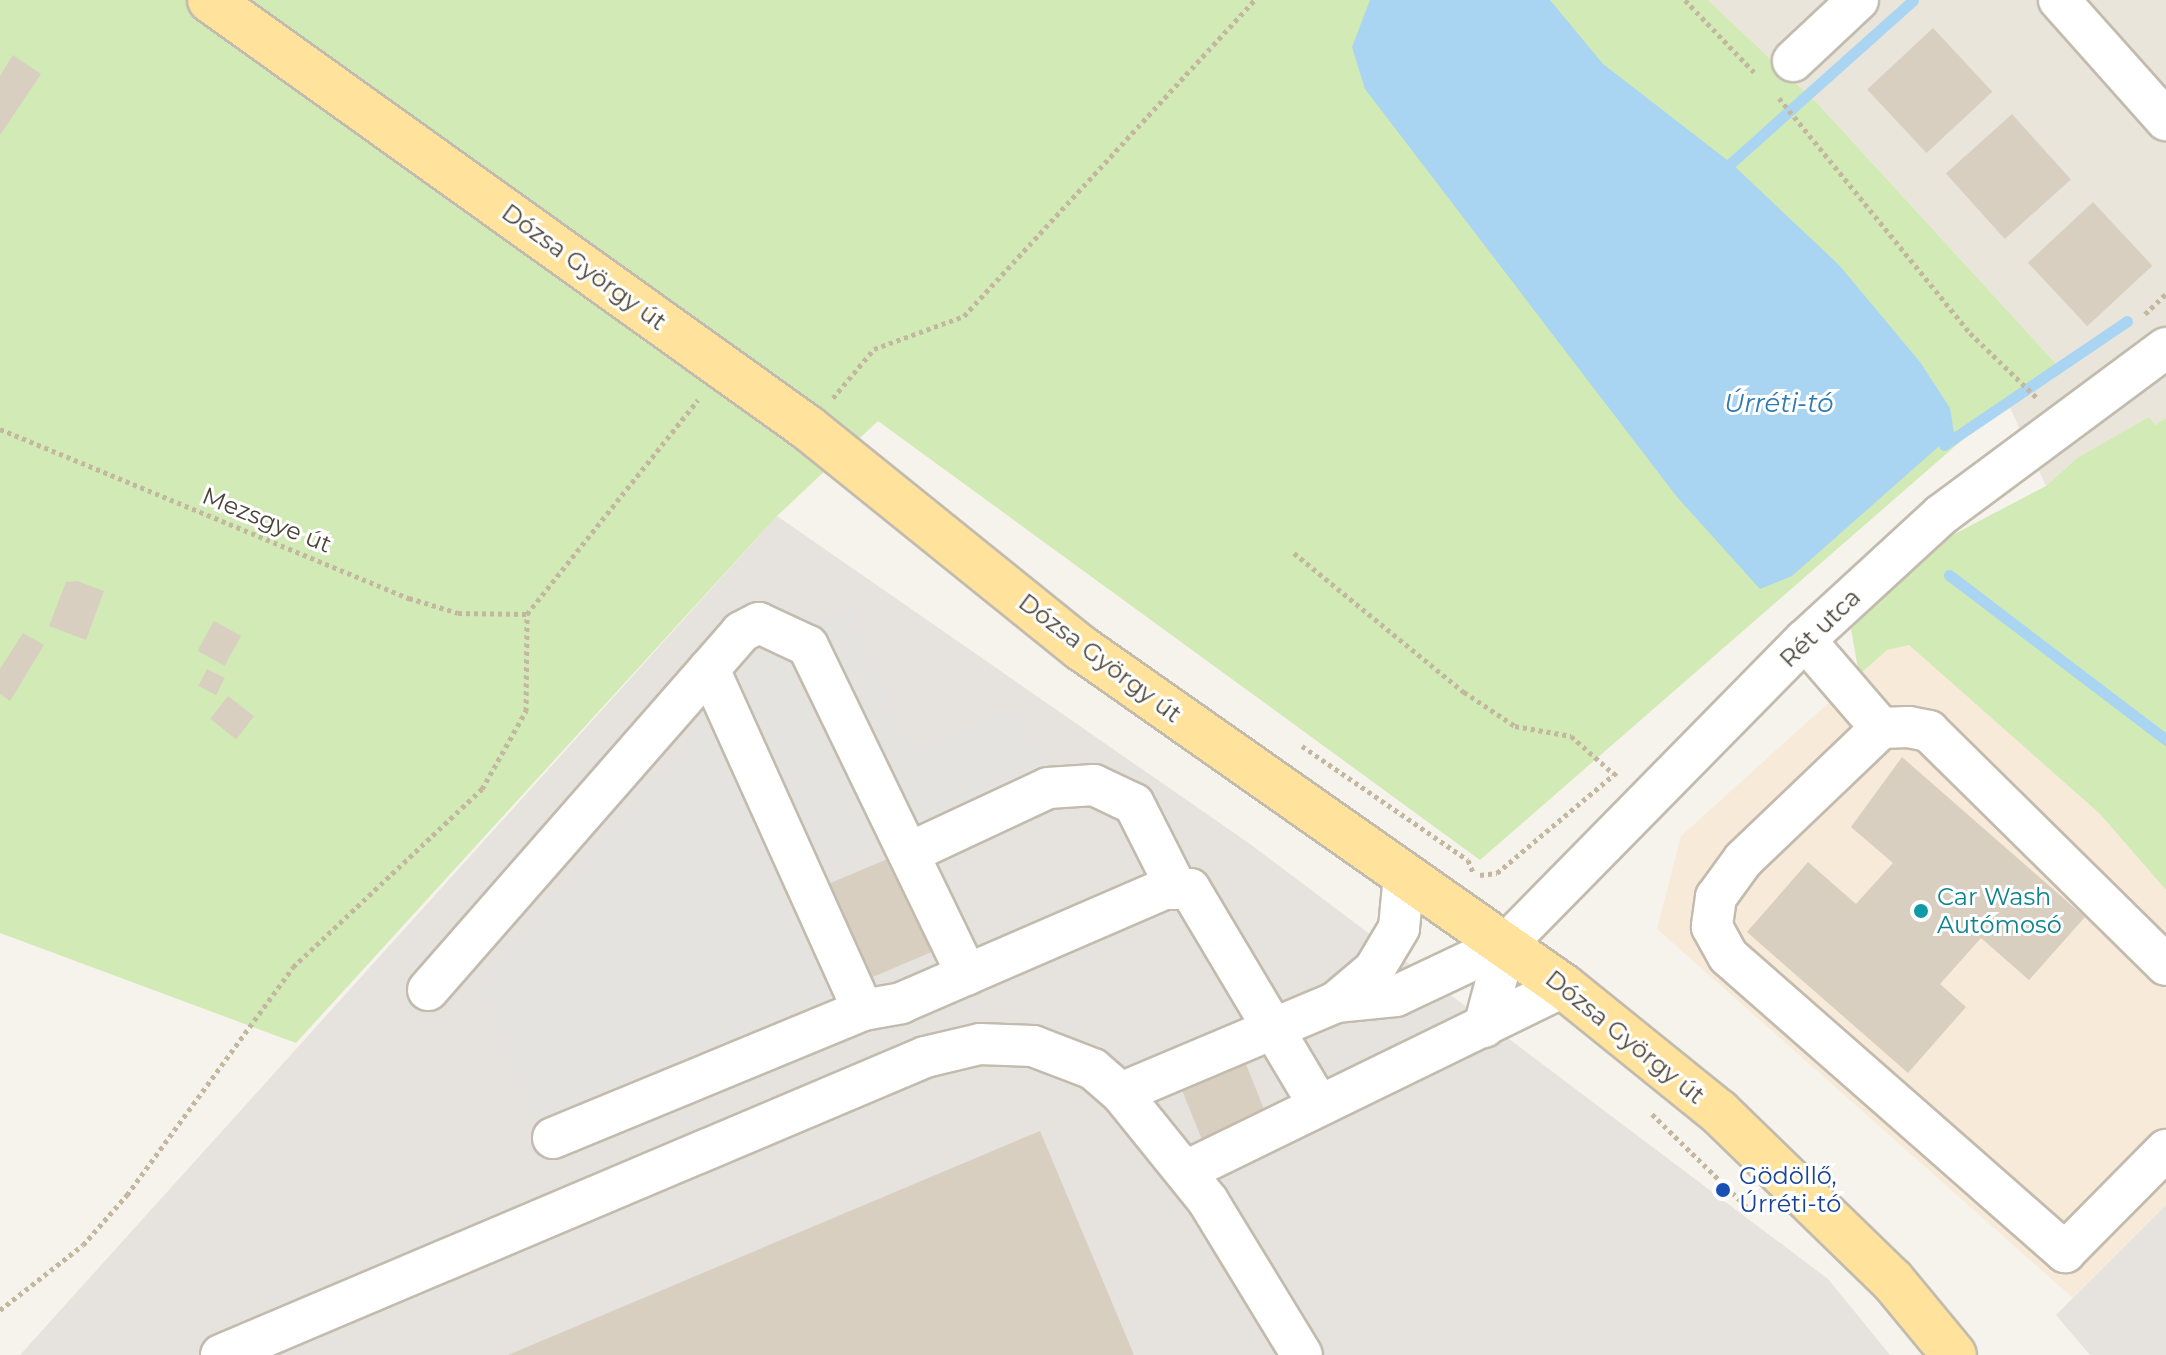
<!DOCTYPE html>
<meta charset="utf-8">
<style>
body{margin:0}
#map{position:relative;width:2166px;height:1355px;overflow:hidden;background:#f6f3ec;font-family:Montserrat,sans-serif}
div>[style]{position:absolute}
.residential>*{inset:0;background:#eae5da}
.commercial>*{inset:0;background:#f7ead8}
.industrial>*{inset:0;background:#e6e2dd}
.green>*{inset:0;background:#d2eab5}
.parking>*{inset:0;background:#e5e3e0}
.water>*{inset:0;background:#a9d4f2}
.stream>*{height:11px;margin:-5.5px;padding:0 5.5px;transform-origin:5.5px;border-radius:5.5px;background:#a9d4f2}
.building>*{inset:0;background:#d8cfc1;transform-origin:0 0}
.path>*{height:5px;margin-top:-2.5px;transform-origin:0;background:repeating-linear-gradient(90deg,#c4b79f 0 4px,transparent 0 8px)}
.roads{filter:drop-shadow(2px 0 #c2bbae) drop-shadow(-2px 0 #c2bbae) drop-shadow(0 2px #c2bbae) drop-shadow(0 -2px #c2bbae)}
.minor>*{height:40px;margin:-20px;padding:0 20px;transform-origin:20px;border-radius:20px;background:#fff}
.major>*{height:44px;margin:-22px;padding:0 22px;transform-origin:22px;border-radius:22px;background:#ffe39c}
.dots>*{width:22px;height:22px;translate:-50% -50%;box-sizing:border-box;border:4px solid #fff;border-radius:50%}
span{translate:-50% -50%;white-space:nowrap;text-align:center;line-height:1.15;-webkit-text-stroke:6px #fff;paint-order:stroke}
.street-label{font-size:24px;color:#4b4439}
.culture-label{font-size:24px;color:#0d838f}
.left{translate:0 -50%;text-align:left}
.transit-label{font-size:24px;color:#164399}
.water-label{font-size:26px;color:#2e7ab2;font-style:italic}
</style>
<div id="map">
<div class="residential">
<div style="clip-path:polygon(1708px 0,2166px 0,2166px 418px,2155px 425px,2148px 418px,2077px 458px,2046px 486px,2007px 401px,2059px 367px,1818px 104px)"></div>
</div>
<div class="commercial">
<div style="clip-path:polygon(1909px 645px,2100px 814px,2166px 890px,2166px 1205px,2073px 1298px,1657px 929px,1681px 836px,1887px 650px)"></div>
</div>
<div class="industrial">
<div style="clip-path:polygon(777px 516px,1250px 844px,1828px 1279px,1890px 1355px,20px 1355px)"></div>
<div style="clip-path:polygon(2166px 1205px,2166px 1355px,2090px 1355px,2056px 1315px)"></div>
</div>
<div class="green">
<div style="clip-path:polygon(0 0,1708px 0,1818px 104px,2059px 367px,2007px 401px,1480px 860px,878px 421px,777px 516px,296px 1043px,0 933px)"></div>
<div style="clip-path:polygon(2149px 417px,2155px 425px,2166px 418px,2166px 890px,2100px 814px,1909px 645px,1887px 650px,1859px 675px,1851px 629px,1941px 541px,2046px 486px,2077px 458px)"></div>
</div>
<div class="parking">
<div style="clip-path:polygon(852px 606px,911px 751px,1013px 706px,1050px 764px,914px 823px,818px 883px,859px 983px,533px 1119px,476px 987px,764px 652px)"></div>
</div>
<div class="water">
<div style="clip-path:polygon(1370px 0,1550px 0,1603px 64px,1731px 163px,1839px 265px,1920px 362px,1950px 408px,1954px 433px,1792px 576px,1760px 589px,1677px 497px,1365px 89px,1352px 47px)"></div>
</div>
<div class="stream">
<div style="left:1731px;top:163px;width:244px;rotate:-41.8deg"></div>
<div style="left:1944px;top:445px;width:221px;rotate:-34.1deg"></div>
<div style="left:1949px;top:575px;width:273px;rotate:37.2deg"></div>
</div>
<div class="building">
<div style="left:1933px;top:28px;width:87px;height:90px;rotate:47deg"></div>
<div style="clip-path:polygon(13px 55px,41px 74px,0 135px,0 76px)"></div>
<div style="left:2012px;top:114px;width:88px;height:89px;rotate:48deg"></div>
<div style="left:2093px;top:202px;width:87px;height:89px;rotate:47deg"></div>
<div style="clip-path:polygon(77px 581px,104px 591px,86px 640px,49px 626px,66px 582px)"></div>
<div style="left:214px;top:621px;width:31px;height:34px;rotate:29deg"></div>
<div style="clip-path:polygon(23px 633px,44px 645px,10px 701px,0 694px,0 669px)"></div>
<div style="left:207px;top:669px;width:20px;height:19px;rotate:27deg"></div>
<div style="left:228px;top:696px;width:33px;height:29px;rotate:38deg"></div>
<div style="clip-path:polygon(1902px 757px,2085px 917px,2029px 980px,1981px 938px,1940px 984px,1966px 1007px,1908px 1073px,1747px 932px,1808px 862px,1856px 904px,1893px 863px,1851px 827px)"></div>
<div style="left:892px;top:857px;width:103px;height:75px;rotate:67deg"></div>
<div style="left:1245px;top:1062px;width:55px;height:69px;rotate:68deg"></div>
<div style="clip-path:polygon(1040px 1131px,1134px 1355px,508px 1355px)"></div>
</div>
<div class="path">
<div style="left:1685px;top:0;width:101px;rotate:46.2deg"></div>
<div style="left:1779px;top:98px;width:303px;rotate:50.9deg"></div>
<div style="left:1970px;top:333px;width:95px;rotate:44.1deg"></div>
<div style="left:2145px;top:314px;width:29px;rotate:-44deg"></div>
<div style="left:833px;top:398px;width:64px;rotate:-50.1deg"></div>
<div style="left:874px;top:349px;width:96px;rotate:-20.1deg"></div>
<div style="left:964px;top:316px;width:430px;rotate:-47.4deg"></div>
<div style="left:0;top:429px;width:443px;rotate:22.5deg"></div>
<div style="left:409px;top:598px;width:51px;rotate:17deg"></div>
<div style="left:458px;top:613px;width:68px;rotate:0.8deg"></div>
<div style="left:1294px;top:553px;width:220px;rotate:39.3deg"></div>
<div style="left:1464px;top:692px;width:61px;rotate:33.7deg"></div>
<div style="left:1515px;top:726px;width:57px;rotate:10.1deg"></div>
<div style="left:1571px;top:736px;width:57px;rotate:41.5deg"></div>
<div style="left:1302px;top:746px;width:201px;rotate:34.5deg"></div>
<div style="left:1468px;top:860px;width:16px;rotate:68deg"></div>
<div style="left:1480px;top:875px;width:17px;rotate:-7deg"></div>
<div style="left:1497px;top:873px;width:158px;rotate:-40.1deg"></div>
<div style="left:1652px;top:1114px;width:140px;rotate:44.4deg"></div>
<div style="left:0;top:1310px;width:105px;rotate:-38.1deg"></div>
<div style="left:83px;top:1245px;width:67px;rotate:-48.7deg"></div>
<div style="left:127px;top:1195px;width:282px;rotate:-53.9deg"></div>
<div style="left:293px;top:967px;width:260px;rotate:-43.3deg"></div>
<div style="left:482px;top:789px;width:90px;rotate:-60.6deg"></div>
<div style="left:526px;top:711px;width:97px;rotate:-89.4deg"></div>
<div style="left:527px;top:614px;width:274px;rotate:-51.4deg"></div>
</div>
<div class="roads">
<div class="minor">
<div style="left:2059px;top:0;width:161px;rotate:48.3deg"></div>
<div style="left:1793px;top:61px;width:89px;rotate:-43.2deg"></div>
<div style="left:1805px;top:640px;width:116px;rotate:49.2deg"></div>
<div style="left:709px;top:669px;width:374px;rotate:65.7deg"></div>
<div style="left:911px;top:852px;width:151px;rotate:-25deg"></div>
<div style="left:1048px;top:788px;width:46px;rotate:-3.7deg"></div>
<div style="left:1094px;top:785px;width:44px;rotate:25.4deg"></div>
<div style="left:1134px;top:804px;width:95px;rotate:63.2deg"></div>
<div style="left:2166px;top:965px;width:333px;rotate:-135.4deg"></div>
<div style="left:1929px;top:731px;width:21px;rotate:-169deg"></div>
<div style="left:1908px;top:727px;width:27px;rotate:178deg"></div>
<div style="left:1881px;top:728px;width:191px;rotate:136.3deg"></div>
<div style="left:1743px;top:860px;width:46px;rotate:126.1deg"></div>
<div style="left:1716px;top:897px;width:30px;rotate:98deg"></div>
<div style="left:1712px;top:927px;width:33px;rotate:61deg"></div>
<div style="left:1728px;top:956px;width:449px;rotate:41.3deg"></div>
<div style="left:2065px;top:1252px;width:144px;rotate:-45.3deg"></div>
<div style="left:428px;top:990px;width:476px;rotate:-48.8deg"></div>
<div style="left:741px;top:632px;width:20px;rotate:-27deg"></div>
<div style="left:759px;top:623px;width:54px;rotate:25.1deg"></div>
<div style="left:808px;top:646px;width:365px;rotate:64.2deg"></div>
<div style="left:1336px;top:1002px;width:60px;rotate:-5.7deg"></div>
<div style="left:1396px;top:996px;width:122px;rotate:-25.3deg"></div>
<div style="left:1506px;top:944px;width:426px;rotate:-45.5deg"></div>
<div style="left:1805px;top:640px;width:185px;rotate:-42.6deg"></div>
<div style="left:1941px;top:515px;width:280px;rotate:-36.6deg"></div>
<div style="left:1484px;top:1027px;width:86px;rotate:-75.2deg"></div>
<div style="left:1121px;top:1093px;width:233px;rotate:-22.9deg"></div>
<div style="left:1336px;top:1002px;width:50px;rotate:-40.1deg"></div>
<div style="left:1374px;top:970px;width:49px;rotate:-59.2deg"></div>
<div style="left:1399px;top:928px;width:53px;rotate:-84.6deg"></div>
<div style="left:553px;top:1138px;width:335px;rotate:-22.4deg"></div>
<div style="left:863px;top:1010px;width:39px;rotate:-10deg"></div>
<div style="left:901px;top:1003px;width:287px;rotate:-23.4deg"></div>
<div style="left:1164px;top:889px;width:26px"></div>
<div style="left:1190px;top:889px;width:252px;rotate:59.2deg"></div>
<div style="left:1186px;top:1171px;width:420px;rotate:-26deg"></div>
<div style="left:221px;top:1355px;width:764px;rotate:-22.94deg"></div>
<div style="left:925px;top:1057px;width:57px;rotate:-13.3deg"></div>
<div style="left:980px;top:1044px;width:53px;rotate:2.2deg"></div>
<div style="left:1033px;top:1046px;width:64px;rotate:21deg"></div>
<div style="left:1093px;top:1069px;width:37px;rotate:41deg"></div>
<div style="left:1121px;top:1093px;width:139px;rotate:51.1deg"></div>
<div style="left:1208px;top:1201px;width:180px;rotate:58.6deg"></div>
</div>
<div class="major">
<div style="left:210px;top:0;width:735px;rotate:35.59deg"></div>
<div style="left:808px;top:428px;width:351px;rotate:38.9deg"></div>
<div style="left:1081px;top:648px;width:590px;rotate:35.06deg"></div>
<div style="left:1564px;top:987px;width:199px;rotate:38.9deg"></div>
<div style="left:1719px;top:1112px;width:241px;rotate:44.2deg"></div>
<div style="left:1892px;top:1280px;width:97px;rotate:50.4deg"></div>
</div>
</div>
<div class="dots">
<div style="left:1921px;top:911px;background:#0f9aa8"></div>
<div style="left:1723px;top:1190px;background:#1a4fb4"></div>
</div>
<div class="street-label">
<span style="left:584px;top:267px;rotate:36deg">Dózsa György út</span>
<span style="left:267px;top:520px;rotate:22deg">Mezsgye út</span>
<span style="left:1820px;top:628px;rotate:-44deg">Rét utca</span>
<span style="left:1100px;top:658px;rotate:37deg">Dózsa György út</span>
<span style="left:1625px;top:1037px;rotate:39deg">Dózsa György út</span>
</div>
<div class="culture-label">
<span class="left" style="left:1937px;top:911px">Car Wash<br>Autómosó</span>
</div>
<div class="transit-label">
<span class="left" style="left:1739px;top:1190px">Gödöllő,<br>Úrréti-tó</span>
</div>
<div class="water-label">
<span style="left:1779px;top:404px">Úrréti-tó</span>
</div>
</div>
